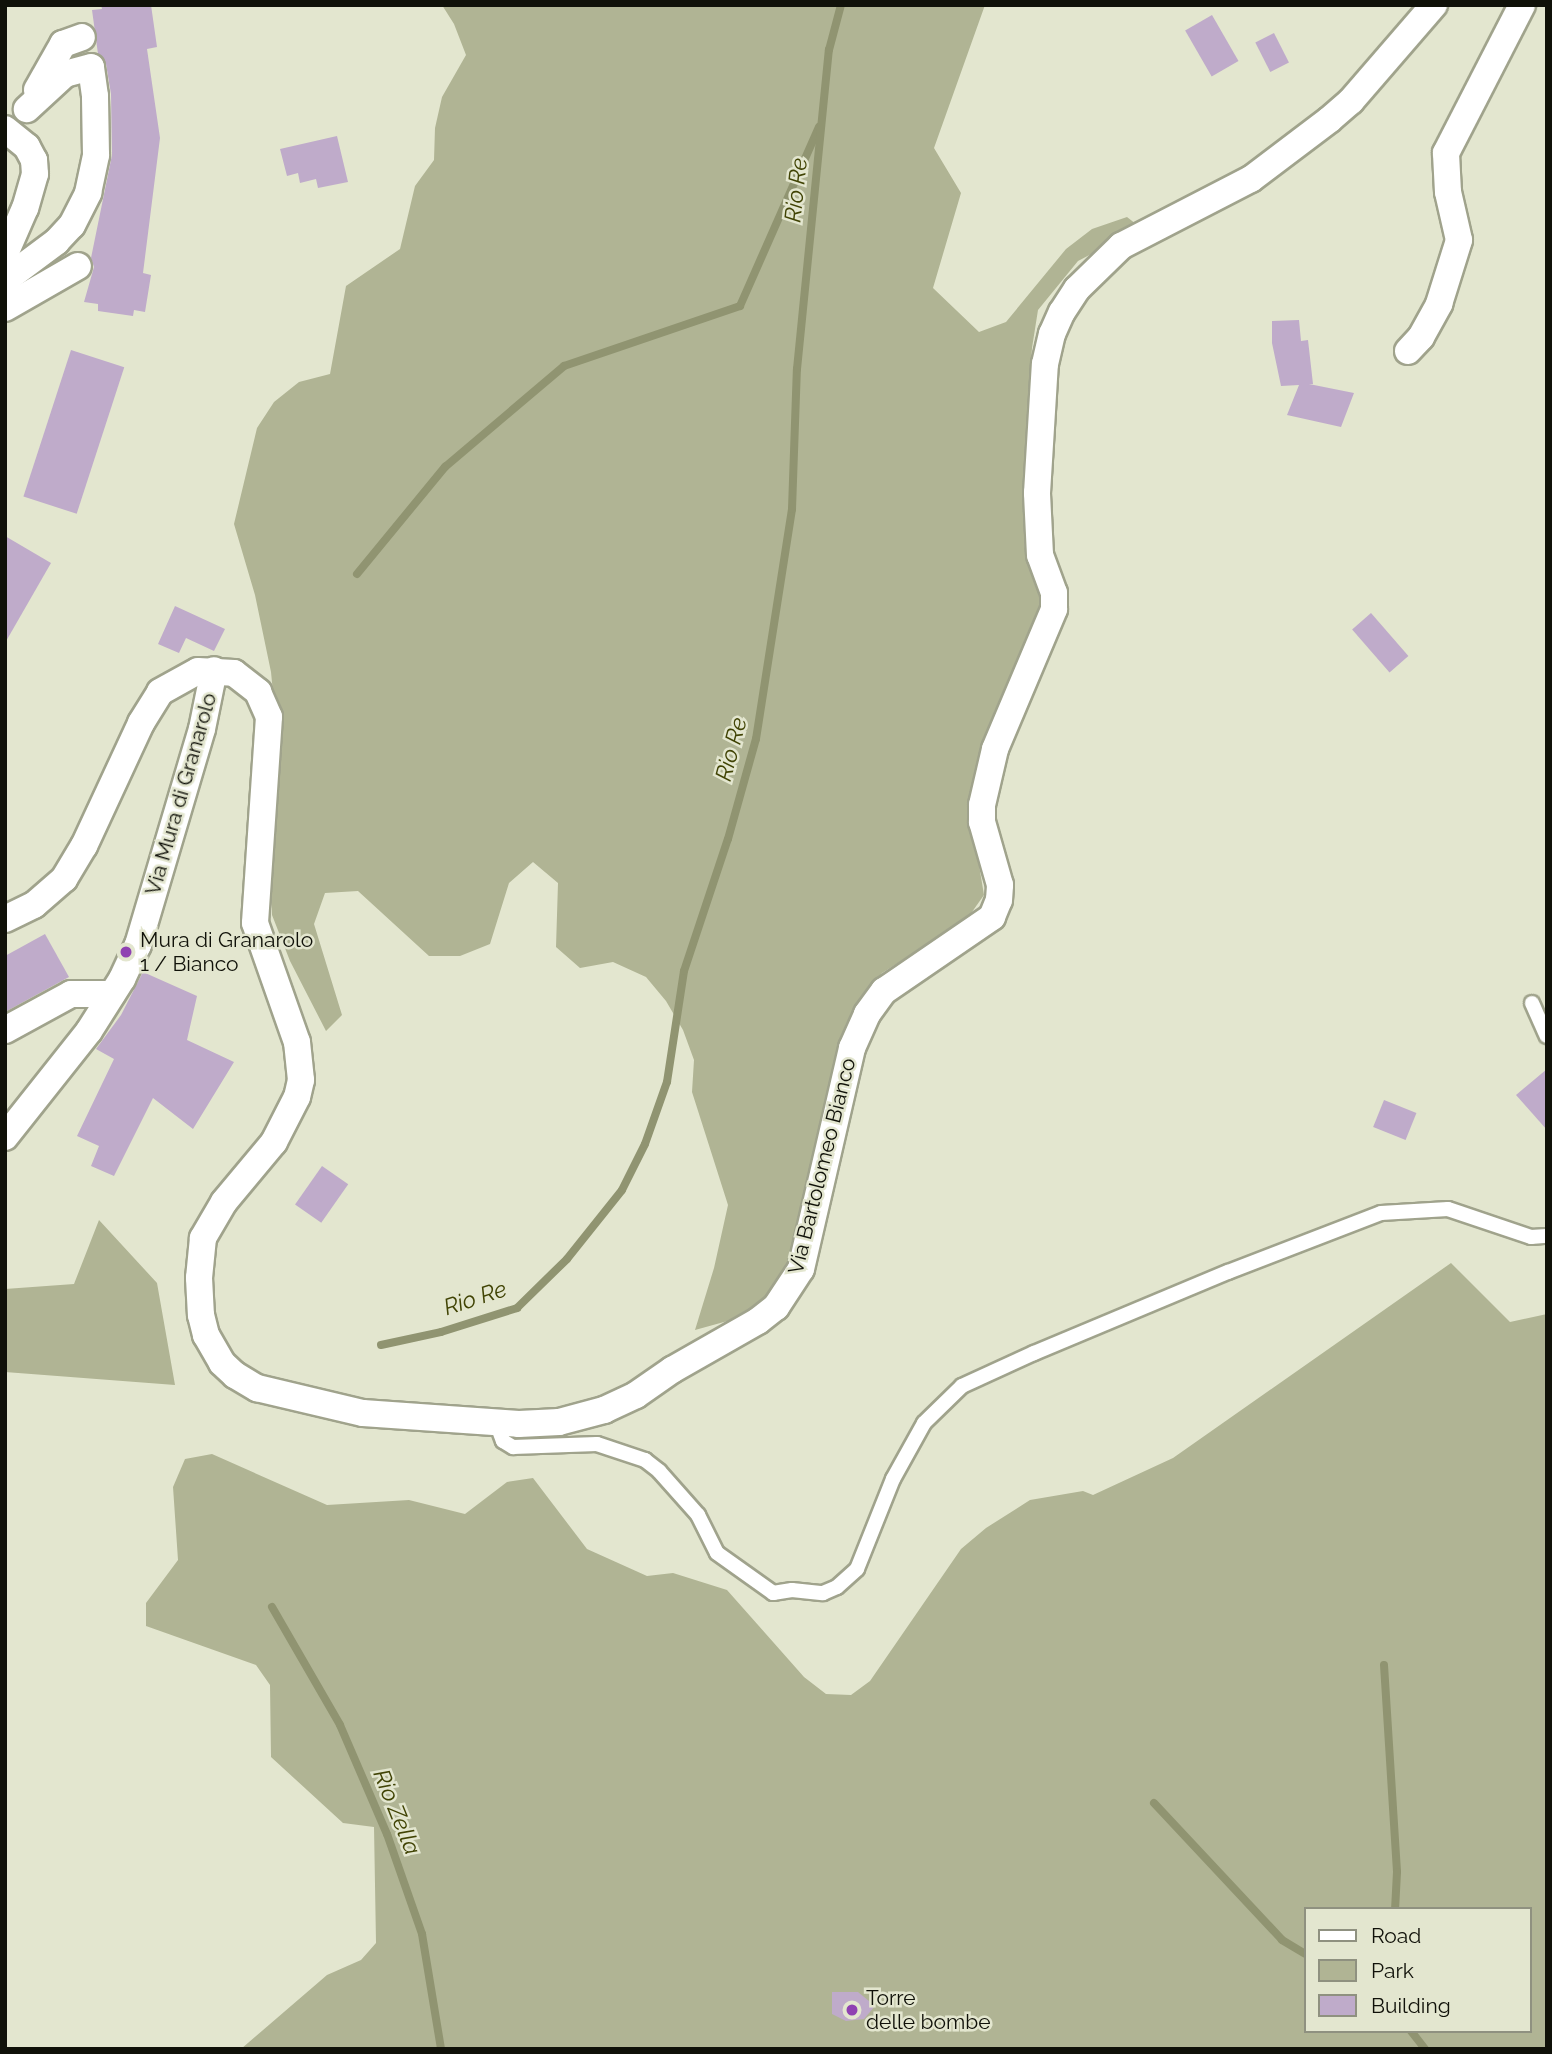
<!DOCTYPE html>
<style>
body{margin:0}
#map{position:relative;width:1552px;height:2054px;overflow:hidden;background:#e3e6cf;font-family:Raleway,sans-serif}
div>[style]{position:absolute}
.green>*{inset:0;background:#b0b494}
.stream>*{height:8px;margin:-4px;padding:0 4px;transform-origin:4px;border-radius:4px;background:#909471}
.building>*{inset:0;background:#bfabca;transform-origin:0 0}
.roads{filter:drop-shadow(2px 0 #a0a38c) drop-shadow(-2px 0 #a0a38c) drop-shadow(0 2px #a0a38c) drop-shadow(0 -2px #a0a38c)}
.lane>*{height:14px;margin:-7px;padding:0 7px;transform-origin:7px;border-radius:7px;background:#fff}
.street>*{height:26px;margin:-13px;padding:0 13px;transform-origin:13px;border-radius:13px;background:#fff}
.dots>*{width:19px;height:19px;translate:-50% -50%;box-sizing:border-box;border:4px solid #e3e6cf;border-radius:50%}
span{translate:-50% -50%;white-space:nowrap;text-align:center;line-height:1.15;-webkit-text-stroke:5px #e3e6cf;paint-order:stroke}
.street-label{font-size:21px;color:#101109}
.poi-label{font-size:21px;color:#101109}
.left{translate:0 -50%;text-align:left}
.water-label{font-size:23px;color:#404304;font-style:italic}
.frame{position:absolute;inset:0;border:7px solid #101109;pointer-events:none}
.legend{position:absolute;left:1304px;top:1907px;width:228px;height:126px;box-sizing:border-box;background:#e3e6cf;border:2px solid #8f9180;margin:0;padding:9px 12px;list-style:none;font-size:21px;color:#101109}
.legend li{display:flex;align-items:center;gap:14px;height:35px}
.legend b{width:35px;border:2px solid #8f9180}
</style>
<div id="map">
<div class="green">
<div style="clip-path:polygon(442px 5px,985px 5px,934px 148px,961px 193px,933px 288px,979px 332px,1006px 322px,1066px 249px,1092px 229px,1127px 217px,1141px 228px,1078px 261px,1038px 310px,1032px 348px,1025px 453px,1024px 545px,1042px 606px,971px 817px,984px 895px,967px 919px,882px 973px,846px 1024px,787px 1272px,766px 1296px,742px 1317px,695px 1330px,714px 1268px,728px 1205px,692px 1092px,694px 1060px,683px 1030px,666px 1001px,646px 977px,613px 962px,580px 968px,556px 947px,558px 883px,533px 862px,509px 883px,490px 944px,460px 956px,429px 956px,358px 891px,325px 893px,314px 924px,342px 1015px,326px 1031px,290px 961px,272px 915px,269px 861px,280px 764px,271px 672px,255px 595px,234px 524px,257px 428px,274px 402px,299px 382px,330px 374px,346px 286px,400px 249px,415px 186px,434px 160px,435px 128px,442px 97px,466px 55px,454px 24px)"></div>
<div style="clip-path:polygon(99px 1220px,157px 1283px,175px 1385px,5px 1372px,5px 1289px,74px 1284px)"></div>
<div style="clip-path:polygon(evenodd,1451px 1263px,1510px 1322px,1547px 1314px,1547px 2049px,241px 2049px,327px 1975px,361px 1960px,376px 1943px,374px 1827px,343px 1823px,271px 1757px,270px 1685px,256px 1665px,146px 1626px,146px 1603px,178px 1560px,173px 1487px,185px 1459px,212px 1454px,327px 1505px,409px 1500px,465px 1514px,507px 1482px,533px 1478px,587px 1549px,647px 1576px,673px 1573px,727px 1590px,804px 1677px,826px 1694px,851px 1695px,870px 1681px,961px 1549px,986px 1528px,1030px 1500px,1083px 1491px,1093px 1495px,1173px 1458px,1451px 1263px,1305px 1909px,1529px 1909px,1529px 2031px,1305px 2031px,1305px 1909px)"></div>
</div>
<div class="stream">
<div style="left:357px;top:574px;width:139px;rotate:-50.6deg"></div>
<div style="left:445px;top:467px;width:156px;rotate:-40.3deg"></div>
<div style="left:564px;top:366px;width:186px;rotate:-18.8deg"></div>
<div style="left:740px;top:306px;width:196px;rotate:-66.2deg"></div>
<div style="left:381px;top:1345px;width:61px;rotate:-12.2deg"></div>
<div style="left:441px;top:1332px;width:80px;rotate:-17.5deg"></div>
<div style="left:517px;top:1308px;width:70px;rotate:-44.4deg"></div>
<div style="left:567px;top:1259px;width:88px;rotate:-51.4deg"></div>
<div style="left:622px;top:1190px;width:51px;rotate:-63.4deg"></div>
<div style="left:645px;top:1144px;width:66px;rotate:-70.5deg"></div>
<div style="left:667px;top:1082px;width:112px;rotate:-81.3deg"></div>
<div style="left:684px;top:971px;width:139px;rotate:-71.6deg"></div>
<div style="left:728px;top:839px;width:104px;rotate:-74.4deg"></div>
<div style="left:756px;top:739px;width:233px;rotate:-81.1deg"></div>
<div style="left:792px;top:509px;width:140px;rotate:-88deg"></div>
<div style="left:797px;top:369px;width:321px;rotate:-84.3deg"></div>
<div style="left:829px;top:50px;width:47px;rotate:-75.1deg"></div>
<div style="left:272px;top:1607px;width:136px;rotate:60deg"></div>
<div style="left:340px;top:1725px;width:119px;rotate:66.7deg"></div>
<div style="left:387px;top:1834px;width:106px;rotate:70.7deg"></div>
<div style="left:422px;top:1934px;width:117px;rotate:80.6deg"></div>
<div style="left:1384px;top:1665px;width:207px;rotate:86.4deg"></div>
<div style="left:1397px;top:1872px;width:37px;rotate:93deg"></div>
<div style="left:1154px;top:1803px;width:187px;rotate:46.9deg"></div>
<div style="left:1282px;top:1940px;width:27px;rotate:31deg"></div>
<div style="left:1411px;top:2031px;width:23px;rotate:52deg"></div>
</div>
<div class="building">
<div style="clip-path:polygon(101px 5px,151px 5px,157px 47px,147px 49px,160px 138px,143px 273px,151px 275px,145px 312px,134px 310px,133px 316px,98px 311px,98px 304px,84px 302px,94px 267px,91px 258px,112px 155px,111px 94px,106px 64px,98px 54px,92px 10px,102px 9px)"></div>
<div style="left:1212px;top:15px;width:53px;height:31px;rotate:60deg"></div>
<div style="left:1274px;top:33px;width:33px;height:21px;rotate:63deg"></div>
<div style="clip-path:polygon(337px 136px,348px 182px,318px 188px,316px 179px,300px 183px,298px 173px,287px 176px,280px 149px)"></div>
<div style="clip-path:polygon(1299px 320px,1301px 341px,1308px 340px,1313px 384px,1309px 384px,1354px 393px,1341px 427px,1287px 415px,1299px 385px,1281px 386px,1272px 343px,1272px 321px)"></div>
<div style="left:71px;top:350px;width:56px;height:154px;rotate:18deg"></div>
<div style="clip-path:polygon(5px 536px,51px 563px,5px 643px)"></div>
<div style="clip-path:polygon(175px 606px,225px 629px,214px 651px,186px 638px,179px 653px,158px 644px)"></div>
<div style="left:1371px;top:613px;width:57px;height:25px;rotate:49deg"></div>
<div style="clip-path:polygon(45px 934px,69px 977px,5px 1012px,5px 956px)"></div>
<div style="clip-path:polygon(143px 972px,197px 996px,187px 1040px,234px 1062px,193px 1129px,153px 1098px,114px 1176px,91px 1166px,99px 1146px,77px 1136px,114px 1059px,96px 1049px,121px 1015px)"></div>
<div style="clip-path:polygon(1547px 1069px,1547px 1130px,1516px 1095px)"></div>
<div style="left:1384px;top:1100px;width:35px;height:29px;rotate:22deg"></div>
<div style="left:322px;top:1166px;width:32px;height:47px;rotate:35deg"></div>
<div style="clip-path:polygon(832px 1992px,858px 1992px,875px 2006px,864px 2019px,846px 2021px,832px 2014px)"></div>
</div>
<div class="roads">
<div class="lane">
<div style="left:1532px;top:1003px;width:36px;rotate:66deg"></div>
<div style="left:496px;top:1422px;width:20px;rotate:70deg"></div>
<div style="left:503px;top:1441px;width:12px;rotate:31deg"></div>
<div style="left:513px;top:1447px;width:84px;rotate:-2deg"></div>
<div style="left:597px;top:1444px;width:51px;rotate:18.4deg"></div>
<div style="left:645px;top:1460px;width:18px;rotate:38deg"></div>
<div style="left:659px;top:1471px;width:59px;rotate:48.4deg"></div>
<div style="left:698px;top:1515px;width:42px;rotate:63.4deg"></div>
<div style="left:717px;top:1553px;width:69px;rotate:35.5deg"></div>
<div style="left:773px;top:1593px;width:19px;rotate:-9deg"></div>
<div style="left:792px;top:1590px;width:31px;rotate:6deg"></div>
<div style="left:823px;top:1593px;width:15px;rotate:-23deg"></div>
<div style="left:837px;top:1587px;width:27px;rotate:-42deg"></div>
<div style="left:857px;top:1569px;width:97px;rotate:-68.2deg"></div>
<div style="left:893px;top:1479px;width:64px;rotate:-61deg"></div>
<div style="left:924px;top:1423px;width:53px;rotate:-44.2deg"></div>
<div style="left:962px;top:1386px;width:79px;rotate:-24.6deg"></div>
<div style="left:1034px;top:1353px;width:210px;rotate:-22.7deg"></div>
<div style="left:1228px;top:1272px;width:164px;rotate:-21.1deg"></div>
<div style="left:1381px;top:1213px;width:67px;rotate:-3.4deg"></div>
<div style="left:1448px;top:1209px;width:88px;rotate:18.6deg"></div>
<div style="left:1531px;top:1237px;width:16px;rotate:-4deg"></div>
</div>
<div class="street">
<div style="left:37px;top:90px;width:53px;rotate:-60.5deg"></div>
<div style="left:63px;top:44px;width:20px;rotate:-20deg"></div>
<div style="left:5px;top:129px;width:28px;rotate:39deg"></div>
<div style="left:27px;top:147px;width:15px;rotate:62deg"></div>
<div style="left:34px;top:160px;width:14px;rotate:86deg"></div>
<div style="left:35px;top:174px;width:35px;rotate:106deg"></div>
<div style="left:25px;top:208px;width:50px;rotate:113.5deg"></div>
<div style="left:5px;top:280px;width:64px;rotate:-36.7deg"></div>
<div style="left:56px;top:242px;width:23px;rotate:-47deg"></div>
<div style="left:72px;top:225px;width:36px;rotate:-63deg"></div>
<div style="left:88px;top:193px;width:39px;rotate:-78deg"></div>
<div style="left:96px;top:155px;width:59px;rotate:-91deg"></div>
<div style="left:95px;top:96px;width:29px;rotate:-98deg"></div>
<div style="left:91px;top:67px;width:27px;rotate:165deg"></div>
<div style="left:65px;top:74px;width:52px;rotate:137.4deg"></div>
<div style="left:5px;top:308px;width:84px;rotate:-29.9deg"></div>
<div style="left:1408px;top:351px;width:19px;rotate:-47deg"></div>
<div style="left:1421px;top:337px;width:38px;rotate:-61deg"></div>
<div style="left:1439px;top:304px;width:67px;rotate:-72.6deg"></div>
<div style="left:1459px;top:240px;width:49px;rotate:-102.9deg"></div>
<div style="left:1448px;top:192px;width:39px;rotate:-93deg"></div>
<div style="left:1446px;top:153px;width:166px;rotate:-62.8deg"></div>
<div style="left:5px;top:919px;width:32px;rotate:-26deg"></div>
<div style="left:34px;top:905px;width:40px;rotate:-41deg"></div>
<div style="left:64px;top:879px;width:39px;rotate:-59deg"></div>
<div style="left:84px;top:846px;width:136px;rotate:-65.1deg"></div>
<div style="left:141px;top:723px;width:36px;rotate:-58deg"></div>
<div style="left:160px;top:692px;width:43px;rotate:-28.9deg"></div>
<div style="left:198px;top:671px;width:36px;rotate:3deg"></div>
<div style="left:234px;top:673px;width:31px;rotate:38deg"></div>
<div style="left:258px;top:692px;width:27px;rotate:66deg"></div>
<div style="left:269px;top:717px;width:206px;rotate:93.9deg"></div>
<div style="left:255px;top:923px;width:126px;rotate:70.6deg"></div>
<div style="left:297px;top:1042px;width:38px;rotate:84deg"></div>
<div style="left:301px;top:1080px;width:17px;rotate:103deg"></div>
<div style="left:297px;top:1097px;width:51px;rotate:117.1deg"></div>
<div style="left:274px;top:1142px;width:78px;rotate:129.8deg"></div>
<div style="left:224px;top:1202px;width:42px;rotate:120.3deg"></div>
<div style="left:203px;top:1238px;width:40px;rotate:95.7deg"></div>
<div style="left:199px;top:1278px;width:37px;rotate:87deg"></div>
<div style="left:201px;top:1315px;width:21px;rotate:76deg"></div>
<div style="left:206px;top:1335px;width:32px;rotate:60deg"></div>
<div style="left:222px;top:1363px;width:18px;rotate:43deg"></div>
<div style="left:235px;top:1375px;width:26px;rotate:31deg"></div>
<div style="left:257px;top:1388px;width:109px;rotate:13.3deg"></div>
<div style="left:363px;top:1413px;width:156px;rotate:4deg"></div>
<div style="left:519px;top:1424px;width:40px;rotate:-2.9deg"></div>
<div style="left:559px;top:1422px;width:47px;rotate:-14.9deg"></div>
<div style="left:604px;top:1410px;width:35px;rotate:-25deg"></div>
<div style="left:636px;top:1395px;width:44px;rotate:-34.8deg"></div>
<div style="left:672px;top:1370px;width:99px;rotate:-29.7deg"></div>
<div style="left:758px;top:1321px;width:23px;rotate:-38deg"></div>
<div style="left:776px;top:1307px;width:45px;rotate:-56.7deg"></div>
<div style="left:801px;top:1269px;width:227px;rotate:-77deg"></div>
<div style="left:852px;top:1048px;width:37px;rotate:-66deg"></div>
<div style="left:867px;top:1014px;width:29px;rotate:-54deg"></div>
<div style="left:884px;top:991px;width:131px;rotate:-34.4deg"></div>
<div style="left:992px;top:917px;width:18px;rotate:-68deg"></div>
<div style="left:999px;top:900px;width:15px;rotate:-86deg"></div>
<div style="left:1000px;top:885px;width:66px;rotate:-105.9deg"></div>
<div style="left:982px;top:822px;width:17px;rotate:-90deg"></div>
<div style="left:982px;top:805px;width:57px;rotate:-76.9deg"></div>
<div style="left:995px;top:749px;width:152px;rotate:-67.1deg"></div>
<div style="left:1054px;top:609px;width:16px;rotate:-90deg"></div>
<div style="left:1054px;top:593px;width:40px;rotate:-110.2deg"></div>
<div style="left:1040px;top:555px;width:62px;rotate:-92.8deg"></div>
<div style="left:1037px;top:493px;width:129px;rotate:-86.5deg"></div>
<div style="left:1045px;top:364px;width:31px;rotate:-77deg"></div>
<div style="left:1052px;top:334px;width:24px;rotate:-66deg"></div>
<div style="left:1062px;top:312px;width:27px;rotate:-57deg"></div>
<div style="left:1077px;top:289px;width:62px;rotate:-44.3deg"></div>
<div style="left:1121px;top:246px;width:146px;rotate:-27.3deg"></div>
<div style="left:1251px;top:179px;width:98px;rotate:-37.1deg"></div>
<div style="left:1329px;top:120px;width:29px;rotate:-41deg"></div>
<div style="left:1351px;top:101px;width:127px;rotate:-49.2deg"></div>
<div style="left:5px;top:1030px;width:75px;rotate:-28.6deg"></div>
<div style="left:71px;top:994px;width:41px"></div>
<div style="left:5px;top:1137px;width:135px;rotate:-51.6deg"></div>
<div style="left:89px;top:1031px;width:62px;rotate:-57.6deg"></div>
<div style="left:122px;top:979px;width:38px;rotate:-65deg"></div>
<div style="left:138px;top:945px;width:225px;rotate:-73.5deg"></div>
<div style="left:202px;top:729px;width:60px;rotate:-78.5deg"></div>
</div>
</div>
<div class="dots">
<div style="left:126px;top:952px;background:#8f41b2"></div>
<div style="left:852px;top:2010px;background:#8f41b2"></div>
</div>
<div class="street-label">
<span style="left:181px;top:794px;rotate:-74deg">Via Mura di Granarolo</span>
<span style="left:822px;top:1166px;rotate:-76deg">Via Bartolomeo Bianco</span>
</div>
<div class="poi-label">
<span class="left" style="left:140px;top:952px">Mura di Granarolo<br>1 / Bianco</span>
<span class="left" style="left:866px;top:2010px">Torre<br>delle bombe</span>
</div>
<div class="water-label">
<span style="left:796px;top:190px;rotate:-84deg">Rio Re</span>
<span style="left:731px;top:749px;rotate:-75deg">Rio Re</span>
<span style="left:475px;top:1298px;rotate:-18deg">Rio Re</span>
<span style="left:397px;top:1812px;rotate:68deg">Rio Zella</span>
</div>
<div class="frame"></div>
<ul class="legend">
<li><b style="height:9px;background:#fff"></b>Road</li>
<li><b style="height:19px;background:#b0b494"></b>Park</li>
<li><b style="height:19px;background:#bfabca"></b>Building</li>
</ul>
</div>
